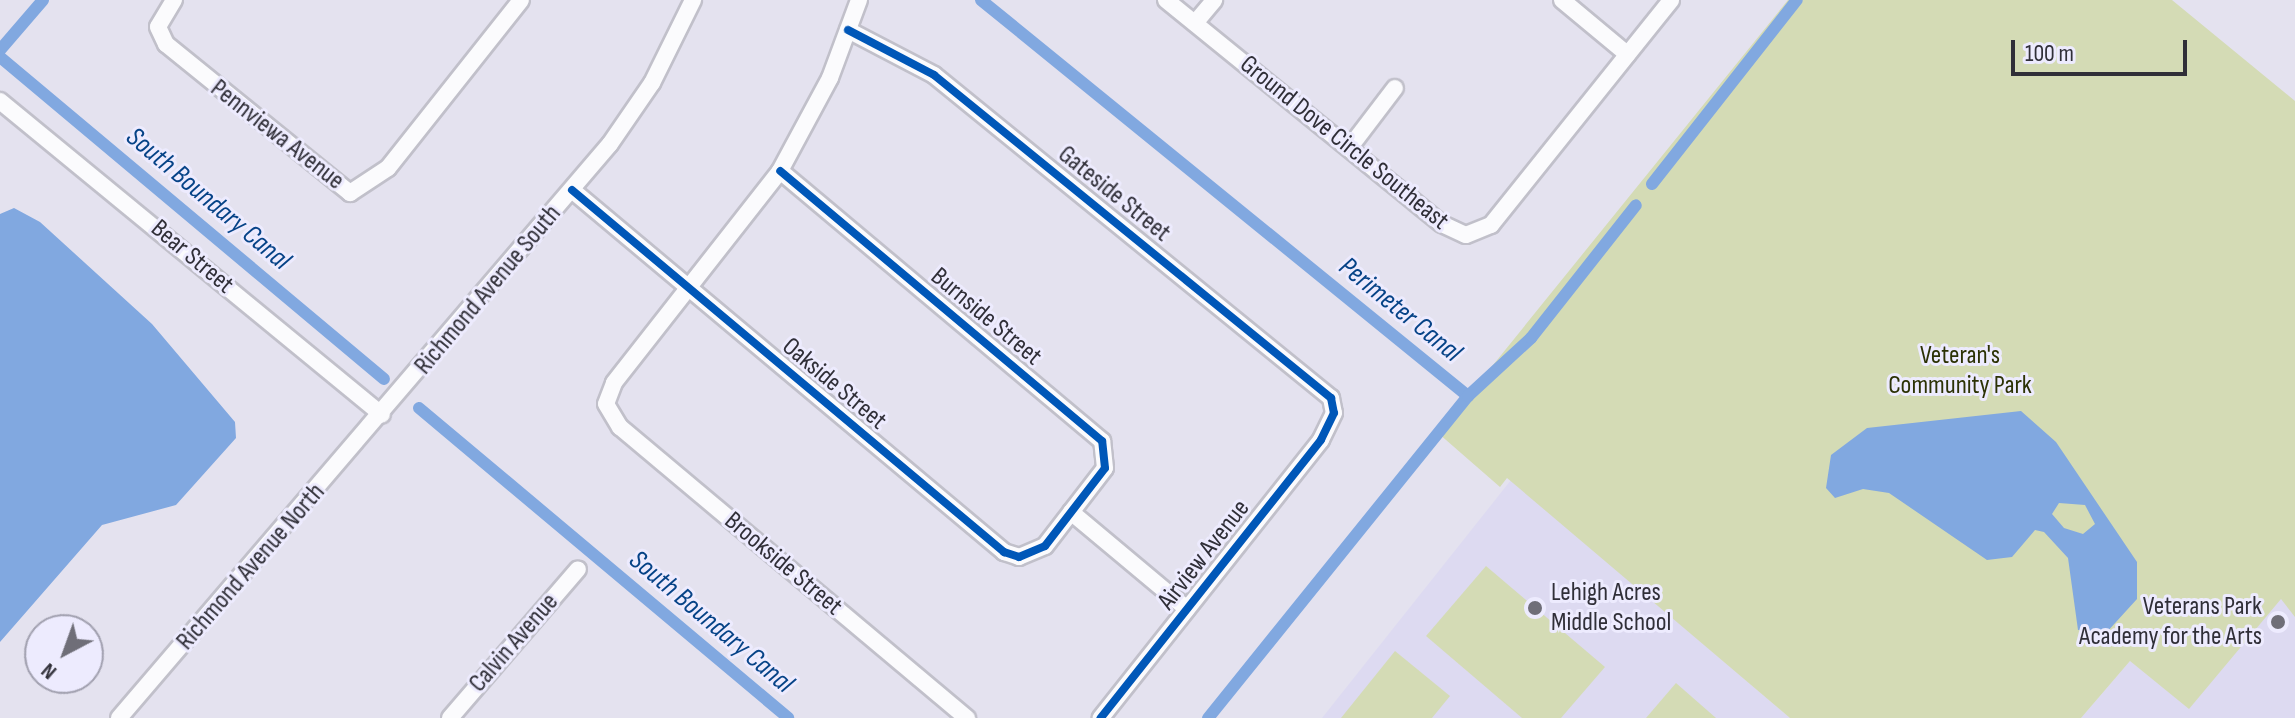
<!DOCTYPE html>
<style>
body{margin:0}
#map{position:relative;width:2295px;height:718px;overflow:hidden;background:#e4e2ef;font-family:"Sofia Sans Condensed",sans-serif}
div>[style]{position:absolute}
.built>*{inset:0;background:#dddaf1}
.green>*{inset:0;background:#d4dbb5}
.water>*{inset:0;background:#81a8e0}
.canal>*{height:12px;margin:-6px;padding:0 6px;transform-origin:6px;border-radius:6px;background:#81a8e0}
.roads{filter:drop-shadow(2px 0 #c1c0ca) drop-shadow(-2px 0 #c1c0ca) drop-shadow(0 2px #c1c0ca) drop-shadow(0 -2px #c1c0ca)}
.minor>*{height:16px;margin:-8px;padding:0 8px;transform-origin:8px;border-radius:8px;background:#fbfbfd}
.cycleway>*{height:8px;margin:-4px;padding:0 4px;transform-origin:4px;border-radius:4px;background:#0057b8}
.dots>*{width:22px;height:22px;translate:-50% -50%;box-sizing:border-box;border:4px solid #edebfe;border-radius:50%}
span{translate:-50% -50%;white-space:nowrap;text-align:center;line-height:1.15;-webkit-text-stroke:6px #edebfe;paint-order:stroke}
.street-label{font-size:26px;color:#302f38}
.park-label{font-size:26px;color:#2c3205}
.poi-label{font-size:26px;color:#302f38}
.left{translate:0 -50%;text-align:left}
.right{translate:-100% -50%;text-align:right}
.water-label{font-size:28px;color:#064387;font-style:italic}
.north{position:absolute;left:24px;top:614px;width:80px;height:80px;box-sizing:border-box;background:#edebfe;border:2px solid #a1a0af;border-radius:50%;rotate:221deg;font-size:22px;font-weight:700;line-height:32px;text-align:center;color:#302f38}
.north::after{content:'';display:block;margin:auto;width:28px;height:36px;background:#6f6e78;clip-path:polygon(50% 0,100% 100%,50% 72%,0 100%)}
.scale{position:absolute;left:2011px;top:40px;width:176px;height:36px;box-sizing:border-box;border:4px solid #302f38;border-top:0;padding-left:10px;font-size:24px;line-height:28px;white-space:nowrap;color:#302f38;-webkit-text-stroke:6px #edebfe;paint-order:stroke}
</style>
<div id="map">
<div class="built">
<div style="clip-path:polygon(1511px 480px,1790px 718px,1322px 718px)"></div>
<div style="clip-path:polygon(2295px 582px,2295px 718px,2081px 718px,2130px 661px,2189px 708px)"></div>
</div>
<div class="green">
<div style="clip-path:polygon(1788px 0,2172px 0,2295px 101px,2295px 617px,2281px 599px,2189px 709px,2130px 661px,2081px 718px,1790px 718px,1507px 478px,1500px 487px,1438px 433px)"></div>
<div style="clip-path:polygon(1486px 566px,1605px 667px,1561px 718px,1522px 718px,1426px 636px)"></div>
<div style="clip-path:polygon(1395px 651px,1450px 696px,1432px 718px,1341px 718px)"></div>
<div style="clip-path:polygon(1676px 683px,1716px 718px,1646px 718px)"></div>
</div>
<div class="water">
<div style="clip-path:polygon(14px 208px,40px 222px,152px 324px,235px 422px,236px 438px,176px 505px,102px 525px,0 642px,0 214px)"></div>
<div style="clip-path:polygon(evenodd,2021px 411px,2056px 442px,2137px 562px,2137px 599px,2106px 633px,2078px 630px,2068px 558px,2044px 532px,2035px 530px,2012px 557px,1987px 560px,1889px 493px,1863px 489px,1835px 498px,1826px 488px,1831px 455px,1867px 428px,2021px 411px,2059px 503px,2085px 505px,2095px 524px,2083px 534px,2064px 528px,2052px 514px,2059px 503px)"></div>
</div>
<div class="canal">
<div style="left:981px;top:0;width:628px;rotate:39.12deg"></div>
<div style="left:1468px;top:396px;width:414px;rotate:128.9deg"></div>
<div style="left:0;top:50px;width:66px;rotate:-49.3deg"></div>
<div style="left:0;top:57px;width:501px;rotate:39.98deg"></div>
<div style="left:1652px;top:184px;width:234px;rotate:-51.8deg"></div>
<div style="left:1468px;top:396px;width:86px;rotate:-42.6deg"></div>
<div style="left:1531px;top:338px;width:169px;rotate:-51.7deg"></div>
<div style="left:419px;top:408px;width:482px;rotate:40deg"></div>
</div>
<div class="roads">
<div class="minor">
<div style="left:174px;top:0;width:31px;rotate:121deg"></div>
<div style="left:158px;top:27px;width:19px;rotate:65deg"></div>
<div style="left:166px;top:44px;width:237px;rotate:39deg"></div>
<div style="left:350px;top:193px;width:45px;rotate:-33.3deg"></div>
<div style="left:388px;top:168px;width:214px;rotate:-51.6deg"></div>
<div style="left:859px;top:0;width:83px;rotate:110.4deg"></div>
<div style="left:830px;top:78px;width:106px;rotate:118.3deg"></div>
<div style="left:780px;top:171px;width:269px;rotate:128.1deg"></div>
<div style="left:614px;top:383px;width:22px;rotate:111deg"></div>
<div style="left:606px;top:404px;width:27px;rotate:59deg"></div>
<div style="left:620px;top:427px;width:453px;rotate:40deg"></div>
<div style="left:1166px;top:0;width:355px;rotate:39.1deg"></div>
<div style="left:1442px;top:224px;width:26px;rotate:25deg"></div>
<div style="left:1466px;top:235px;width:27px;rotate:-22deg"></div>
<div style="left:1491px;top:225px;width:288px;rotate:-51.3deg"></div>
<div style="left:1562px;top:0;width:85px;rotate:39.7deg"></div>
<div style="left:1195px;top:23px;width:30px;rotate:-50deg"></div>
<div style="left:848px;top:30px;width:97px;rotate:27.6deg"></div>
<div style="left:934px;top:75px;width:512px;rotate:39.13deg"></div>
<div style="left:1331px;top:398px;width:15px;rotate:79deg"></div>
<div style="left:1334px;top:413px;width:30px;rotate:116deg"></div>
<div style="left:1321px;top:440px;width:355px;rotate:128.4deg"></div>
<div style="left:0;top:101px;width:494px;rotate:39.4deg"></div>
<div style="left:1350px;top:147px;width:74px;rotate:-52.7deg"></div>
<div style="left:572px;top:190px;width:564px;rotate:39.96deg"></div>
<div style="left:1004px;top:552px;width:16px;rotate:18deg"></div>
<div style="left:1019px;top:557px;width:28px;rotate:-23deg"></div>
<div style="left:1045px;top:546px;width:98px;rotate:-52.4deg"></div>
<div style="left:1105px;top:468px;width:27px;rotate:-96deg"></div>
<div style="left:1102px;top:441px;width:420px;rotate:-140deg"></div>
<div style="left:1071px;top:512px;width:151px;rotate:39.9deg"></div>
<div style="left:119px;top:718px;width:755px;rotate:-49.46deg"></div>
<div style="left:610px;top:144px;width:74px;rotate:-55.5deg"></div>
<div style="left:652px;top:83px;width:93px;rotate:-63.7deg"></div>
<div style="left:450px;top:718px;width:196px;rotate:-49.3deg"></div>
</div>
</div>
<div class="cycleway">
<div style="left:848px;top:30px;width:97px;rotate:27.6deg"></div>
<div style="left:934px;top:75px;width:512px;rotate:39.13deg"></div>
<div style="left:1331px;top:398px;width:15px;rotate:79deg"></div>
<div style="left:1334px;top:413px;width:30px;rotate:116deg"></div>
<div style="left:1321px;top:440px;width:355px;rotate:128.4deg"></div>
<div style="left:572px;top:190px;width:564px;rotate:39.96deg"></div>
<div style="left:1004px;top:552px;width:16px;rotate:18deg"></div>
<div style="left:1019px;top:557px;width:28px;rotate:-23deg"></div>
<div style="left:1045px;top:546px;width:98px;rotate:-52.4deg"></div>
<div style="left:1105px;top:468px;width:27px;rotate:-96deg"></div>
<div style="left:1102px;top:441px;width:420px;rotate:-140deg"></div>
</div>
<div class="dots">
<div style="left:1535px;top:608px;background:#6f6e78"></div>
<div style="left:2278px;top:622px;background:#6f6e78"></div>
</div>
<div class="street-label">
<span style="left:277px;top:135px;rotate:38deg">Pennviewa Avenue</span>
<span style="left:1344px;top:143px;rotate:39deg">Ground Dove Circle Southeast</span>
<span style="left:1114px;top:194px;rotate:39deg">Gateside Street</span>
<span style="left:192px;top:257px;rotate:40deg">Bear Street</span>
<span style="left:488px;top:290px;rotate:-50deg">Richmond Avenue South</span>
<span style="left:986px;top:317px;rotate:40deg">Burnside Street</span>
<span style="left:834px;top:384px;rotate:40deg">Oakside Street</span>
<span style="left:1204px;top:555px;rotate:-52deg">Airview Avenue</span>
<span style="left:783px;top:564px;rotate:40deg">Brookside Street</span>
<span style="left:251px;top:567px;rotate:-49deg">Richmond Avenue North</span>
<span style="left:514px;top:643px;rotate:-49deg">Calvin Avenue</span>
</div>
<div class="park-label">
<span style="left:1960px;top:371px">Veteran's<br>Community Park</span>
</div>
<div class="poi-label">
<span class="left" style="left:1551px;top:608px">Lehigh Acres<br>Middle School</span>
<span class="right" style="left:2262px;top:622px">Veterans Park<br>Academy for the Arts</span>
</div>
<div class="water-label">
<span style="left:208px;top:199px;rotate:40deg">South Boundary Canal</span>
<span style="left:1400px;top:310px;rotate:39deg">Perimeter Canal</span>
<span style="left:711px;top:622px;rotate:40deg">South Boundary Canal</span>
</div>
<div class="north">N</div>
<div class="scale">100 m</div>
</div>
